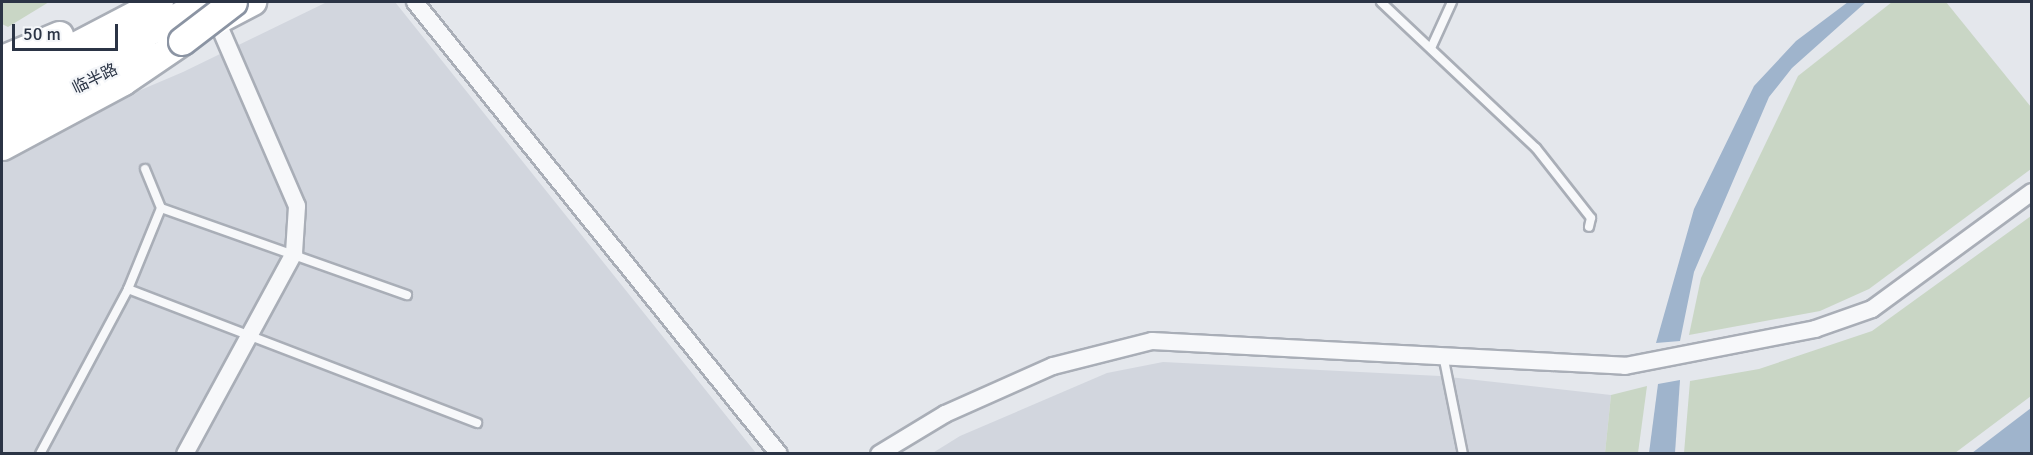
<!DOCTYPE html>
<meta charset="utf-8">
<style>
body{margin:0}
#map{position:relative;width:2033px;height:455px;overflow:hidden;background:#e4e7ec;font-family:Signika,"Noto Sans SC",sans-serif}
div>[style]{position:absolute}
.built>*{inset:0;background:#d2d6de}
.green>*{inset:0;background:#c9d6c5}
.water>*{inset:0;background:#9fb4cc}
.roads{filter:drop-shadow(2px 0 #a9aeb7) drop-shadow(-2px 0 #a9aeb7) drop-shadow(0 2px #a9aeb7) drop-shadow(0 -2px #a9aeb7)}
.service>*{height:8px;margin:-4px;padding:0 4px;transform-origin:4px;border-radius:4px;background:#f7f8fa}
.minor>*{height:16px;margin:-8px;padding:0 8px;transform-origin:8px;border-radius:8px;background:#f7f8fa}
.primary>*{height:26px;margin:-13px;padding:0 13px;transform-origin:13px;border-radius:13px;background:#fff}
.trunk>*{height:27px;margin:-13.5px;padding:0 13.5px;transform-origin:13.5px;border-radius:13.5px;background:#fff}
.bridges{filter:drop-shadow(2px 0 #8b94a3) drop-shadow(-2px 0 #8b94a3) drop-shadow(0 2px #8b94a3) drop-shadow(0 -2px #8b94a3)}
.trunk-bridge>*{height:27px;margin:-13.5px;padding:0 13.5px;transform-origin:13.5px;border-radius:13.5px;background:#fff}
span{translate:-50% -50%;white-space:nowrap;text-align:center;line-height:1.15;-webkit-text-stroke:4.5px #f4f6f9;paint-order:stroke}
.street-label{font-size:16px;color:#2b3445}
.frame{position:absolute;inset:0;border:3px solid #2b3445;pointer-events:none}
.scale{position:absolute;left:12px;top:24px;width:106px;height:27px;box-sizing:border-box;border:3px solid #2b3445;border-top:0;padding-left:8px;font-size:18px;line-height:21px;white-space:nowrap;color:#2b3445;-webkit-text-stroke:4px #f4f6f9;paint-order:stroke}
</style>
<div id="map">
<div class="built">
<div style="clip-path:polygon(327px 2px,395px 2px,756px 453px,2px 453px,2px 149px,183px 72px)"></div>
<div style="clip-path:polygon(1163px 362px,1440px 376px,1611px 395px,1605px 453px,931px 454px,960px 436px,1107px 373px)"></div>
</div>
<div class="green">
<div style="clip-path:polygon(2px 2px,49px 2px,8px 27px,2px 24px)"></div>
<div style="clip-path:polygon(1892px 2px,1946px 2px,2031px 107px,2031px 169px,1869px 289px,1820px 311px,1689px 335px,1701px 278px,1798px 76px)"></div>
<div style="clip-path:polygon(2031px 216px,2031px 396px,1955px 453px,1684px 453px,1690px 381px,1759px 369px,1872px 331px)"></div>
<div style="clip-path:polygon(1647px 386px,1638px 453px,1605px 453px,1611px 395px)"></div>
</div>
<div class="water">
<div style="clip-path:polygon(1848px 2px,1866px 2px,1792px 68px,1769px 97px,1694px 272px,1680px 341px,1656px 343px,1694px 209px,1754px 86px,1796px 41px)"></div>
<div style="clip-path:polygon(1680px 380px,1675px 453px,1649px 453px,1658px 384px)"></div>
<div style="clip-path:polygon(2031px 408px,2031px 453px,1972px 453px)"></div>
</div>
<div class="roads">
<div class="service">
<div style="left:1381px;top:2px;width:213px;rotate:43.3deg"></div>
<div style="left:1536px;top:148px;width:89px;rotate:51.8deg"></div>
<div style="left:1591px;top:218px;width:9px;rotate:103deg"></div>
<div style="left:1431px;top:48px;width:51px;rotate:-65.5deg"></div>
<div style="left:145px;top:169px;width:42px;rotate:67.7deg"></div>
<div style="left:161px;top:208px;width:261px;rotate:19.5deg"></div>
<div style="left:128px;top:289px;width:87px;rotate:-67.8deg"></div>
<div style="left:1443px;top:355px;width:101px;rotate:78.6deg"></div>
<div style="left:40px;top:454px;width:187px;rotate:-61.9deg"></div>
<div style="left:128px;top:289px;width:374px;rotate:21deg"></div>
</div>
<div class="minor">
<div style="left:415px;top:2px;width:580px;rotate:51.16deg"></div>
<div style="left:185px;top:454px;width:229px;rotate:-61.5deg"></div>
<div style="left:294px;top:253px;width:47px;rotate:-86.3deg"></div>
<div style="left:297px;top:206px;width:202px;rotate:-113.4deg"></div>
<div style="left:879px;top:454px;width:77px;rotate:-31.2deg"></div>
<div style="left:945px;top:414px;width:118px;rotate:-24deg"></div>
<div style="left:1053px;top:366px;width:102px;rotate:-14.2deg"></div>
<div style="left:1152px;top:341px;width:474px;rotate:3deg"></div>
<div style="left:1625px;top:366px;width:194px;rotate:-11deg"></div>
<div style="left:1815px;top:329px;width:60px;rotate:-19.3deg"></div>
<div style="left:1872px;top:309px;width:198px;rotate:-36.2deg"></div>
</div>
<div class="primary">
<div style="left:217px;top:21px;width:41px;rotate:-27.8deg"></div>
<div style="left:2px;top:127px;width:163px;rotate:-26.6deg"></div>
</div>
<div class="trunk">
<div style="left:2px;top:59px;width:62px;rotate:-22.8deg"></div>
<div style="left:2px;top:84px;width:177px;rotate:-27.6deg"></div>
<div style="left:2px;top:106px;width:229px;rotate:-27deg"></div>
<div style="left:2px;top:146px;width:137px;rotate:-28.2deg"></div>
<div style="left:123px;top:81px;width:71px;rotate:-34.1deg"></div>
</div>
</div>
<div class="bridges">
<div class="trunk-bridge">
<div style="left:182px;top:41px;width:64px;rotate:-37.4deg"></div>
</div>
</div>
<div class="street-label">
<span style="left:95px;top:79px;rotate:-26deg">临半路</span>
</div>
<div class="frame"></div>
<div class="scale">50 m</div>
</div>
